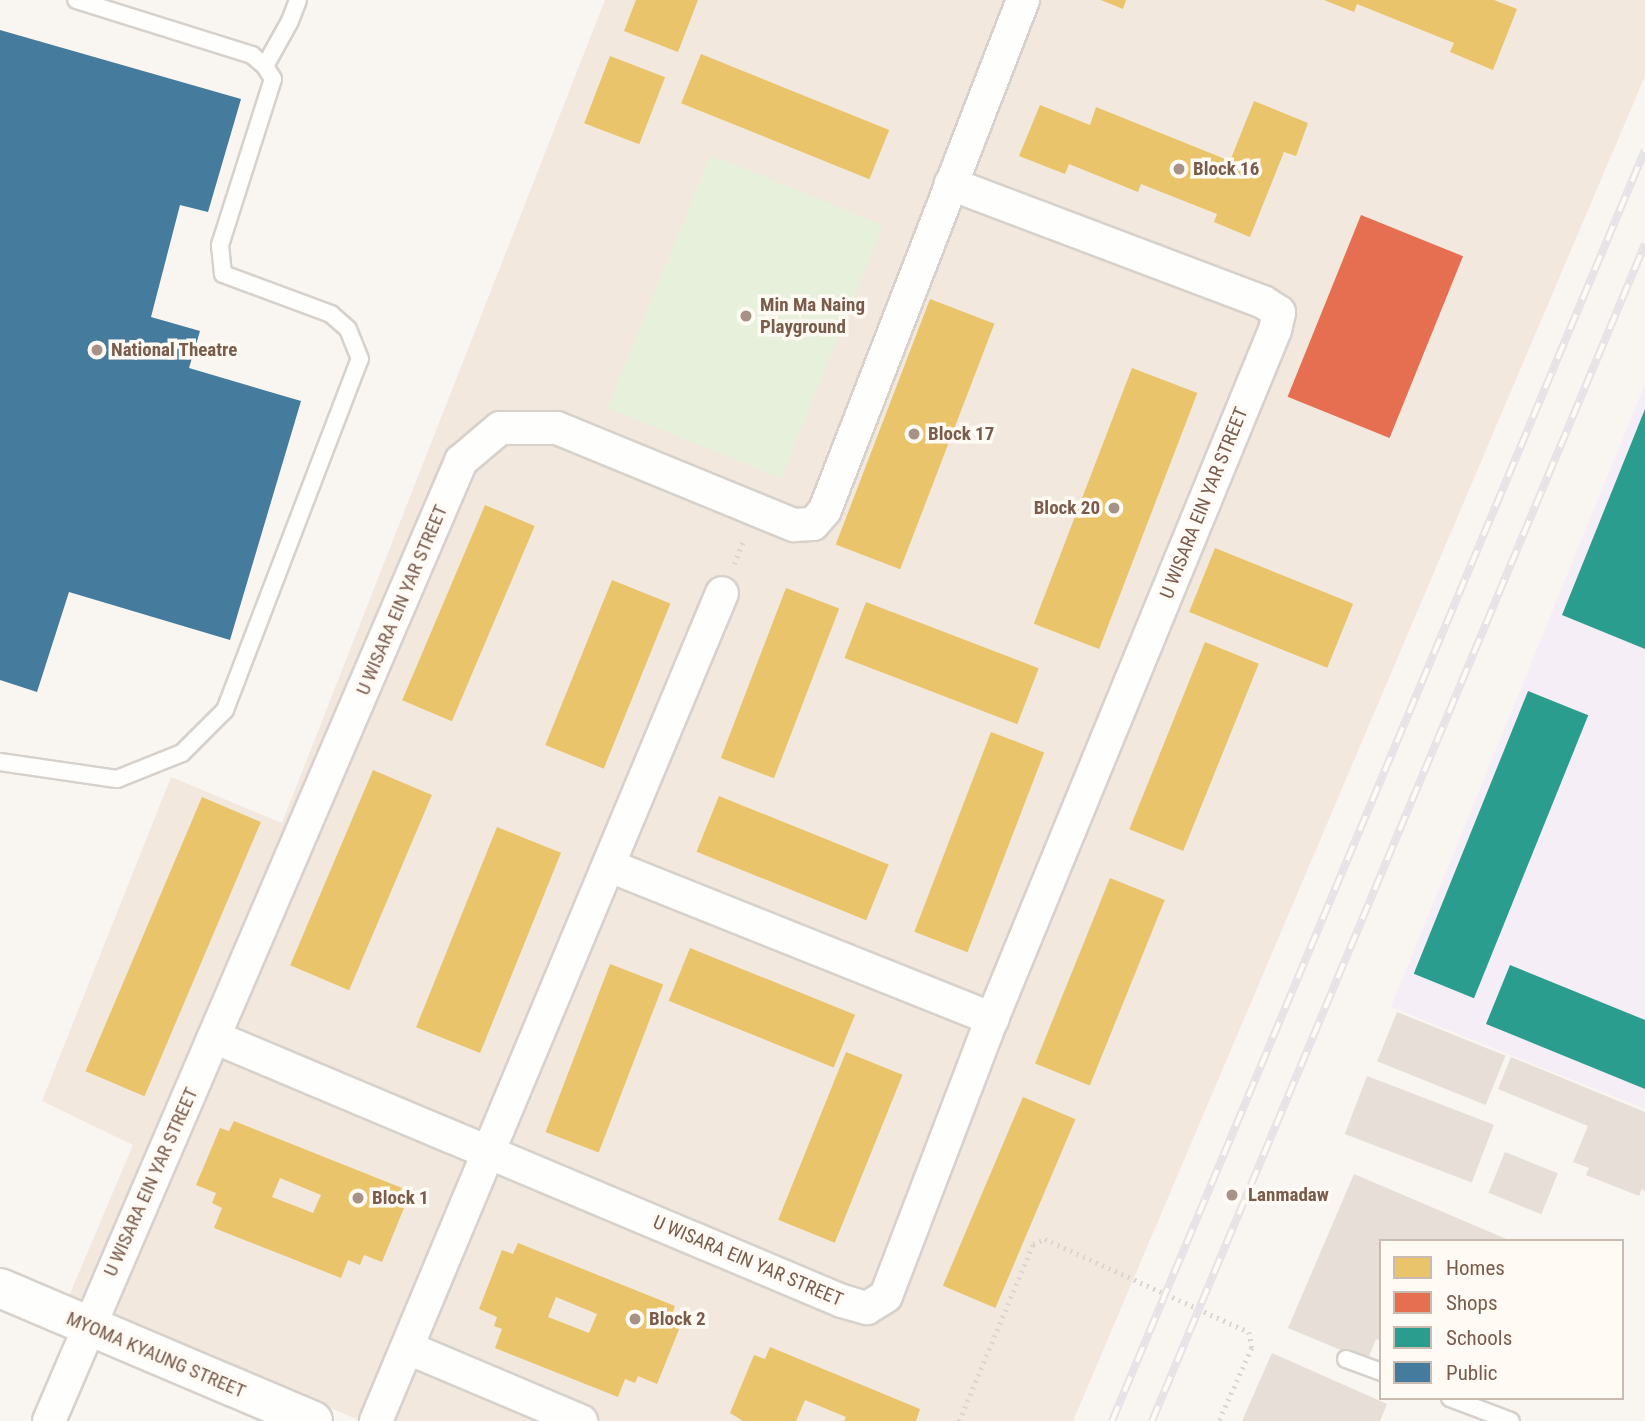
<!DOCTYPE html>
<style>
body{margin:0}
#map{position:relative;width:1645px;height:1421px;overflow:hidden;background:#f9f5f0;font-family:"Roboto Condensed",sans-serif}
div>[style]{position:absolute}
.residential>*{inset:0;background:#f2e8de}
.education>*{inset:0;background:#f6eef6}
.green>*{inset:0;background:#e7f0db;transform-origin:0 0}
.homes>*{inset:0;background:#e9c46a;transform-origin:0 0}
.shops>*{inset:0;background:#e76f51;transform-origin:0 0}
.schools>*{inset:0;background:#2a9d8f;transform-origin:0 0}
.public>*{inset:0;background:#457b9d}
.building>*{inset:0;background:#e6ded7;transform-origin:0 0}
.path>*{height:4.5px;margin-top:-2.25px;transform-origin:0;background:repeating-linear-gradient(90deg,#dcd5d0 0 2px,transparent 0 7px)}
.roads{filter:drop-shadow(2px 0 #d7d1cb) drop-shadow(-2px 0 #d7d1cb) drop-shadow(0 2px #d7d1cb) drop-shadow(0 -2px #d7d1cb)}
.service>*{height:16px;margin:-8px;padding:0 8px;transform-origin:8px;border-radius:8px;background:#fefefd}
.minor>*{height:32px;margin:-16px;padding:0 16px;transform-origin:16px;border-radius:16px;background:#fefefd}
.secondary>*{height:38px;margin:-19px;padding:0 19px;transform-origin:19px;border-radius:19px;background:#fefefd}
.rail>*{height:8px;margin-top:-4px;transform-origin:0;background:repeating-linear-gradient(90deg,#fffaf3 0 16px,#e6e3e7 0 32px);box-sizing:border-box;border-block:2px solid #e6e3e7}
.dots>*{width:19px;height:19px;translate:-50% -50%;box-sizing:border-box;border:4px solid #fffaf3;border-radius:50%}
span{translate:-50% -50%;white-space:nowrap;text-align:center;line-height:1.15;-webkit-text-stroke:7px #fffaf3;paint-order:stroke}
.poi-label{font-size:19px;color:#7a5c4d;font-weight:700}
.left{translate:0 -50%;text-align:left}
.right{translate:-100% -50%;text-align:right}
.street-label{font-size:19px;color:#7a5c4d}
.legend{position:absolute;left:1379px;top:1239px;width:245px;height:161px;box-sizing:border-box;background:#fffaf3;border:2px solid #cabbb1;margin:0;padding:9px 12px;list-style:none;font-size:21px;color:#7a5c4d}
.legend li{display:flex;align-items:center;gap:14px;height:35px}
.legend b{width:35px;border:2px solid #cabbb1}
</style>
<div id="map">
<div class="residential">
<div style="clip-path:polygon(605px 0,1645px 0,1645px 76px,1073px 1421px,361px 1421px,69px 1296px,133px 1145px,42px 1101px,171px 777px,282px 823px)"></div>
</div>
<div class="education">
<div style="clip-path:polygon(1645px 384px,1645px 1109px,1391px 1007px)"></div>
</div>
<div class="green">
<div style="left:710px;top:155px;width:187px;height:273px;rotate:22deg"></div>
</div>
<div class="homes">
<div style="clip-path:polygon(636px 0,698px 0,678px 52px,624px 31px)"></div>
<div style="clip-path:polygon(1101px 0,1126px 0,1123px 9px)"></div>
<div style="clip-path:polygon(1324px 0,1494px 0,1517px 9px,1493px 70px,1450px 52px,1454px 43px,1357px 4px,1354px 12px)"></div>
<div style="left:701px;top:54px;width:203px;height:53px;rotate:22deg"></div>
<div style="left:610px;top:56px;width:59px;height:72px;rotate:21deg"></div>
<div style="clip-path:polygon(1254px 101px,1308px 123px,1296px 156px,1284px 152px,1250px 237px,1214px 222px,1217px 214px,1141px 184px,1138px 192px,1069px 164px,1065px 174px,1019px 156px,1040px 105px,1090px 125px,1096px 107px,1230px 161px)"></div>
<div style="left:930px;top:299px;width:69px;height:263px;rotate:21deg"></div>
<div style="left:1132px;top:368px;width:70px;height:274px;rotate:21deg"></div>
<div style="left:485px;top:505px;width:54px;height:212px;rotate:23deg"></div>
<div style="left:1215px;top:548px;width:149px;height:69px;rotate:22deg"></div>
<div style="left:612px;top:580px;width:63px;height:178px;rotate:22deg"></div>
<div style="left:786px;top:588px;width:57px;height:182px;rotate:21deg"></div>
<div style="left:866px;top:602px;width:185px;height:60px;rotate:21deg"></div>
<div style="left:1205px;top:642px;width:58px;height:202px;rotate:22deg"></div>
<div style="left:991px;top:732px;width:57px;height:214px;rotate:21deg"></div>
<div style="left:373px;top:770px;width:64px;height:212px;rotate:23deg"></div>
<div style="left:719px;top:796px;width:183px;height:60px;rotate:22deg"></div>
<div style="left:202px;top:797px;width:64px;height:298px;rotate:23deg"></div>
<div style="left:497px;top:827px;width:69px;height:216px;rotate:22deg"></div>
<div style="left:1110px;top:878px;width:59px;height:200px;rotate:22deg"></div>
<div style="left:690px;top:948px;width:178px;height:57px;rotate:22deg"></div>
<div style="left:610px;top:964px;width:57px;height:180px;rotate:21deg"></div>
<div style="left:846px;top:1052px;width:61px;height:181px;rotate:22deg"></div>
<div style="left:1023px;top:1097px;width:57px;height:205px;rotate:23deg"></div>
<div style="clip-path:polygon(evenodd,234px 1121px,402px 1188px,396px 1200px,406px 1203px,382px 1262px,364px 1255px,360px 1265px,348px 1260px,341px 1278px,214px 1228px,222px 1208px,212px 1203px,216px 1193px,196px 1185px,220px 1128px,229px 1131px,234px 1121px,280px 1178px,321px 1195px,313px 1213px,272px 1197px,280px 1178px)"></div>
<div style="clip-path:polygon(evenodd,518px 1243px,675px 1306px,671px 1317px,682px 1322px,657px 1384px,638px 1376px,635px 1383px,625px 1379px,618px 1397px,495px 1348px,502px 1329px,494px 1326px,497px 1317px,479px 1309px,502px 1250px,513px 1254px,518px 1243px,556px 1297px,597px 1314px,589px 1333px,548px 1317px,556px 1297px)"></div>
<div style="clip-path:polygon(770px 1347px,920px 1409px,916px 1421px,844px 1421px,846px 1417px,805px 1400px,796px 1421px,743px 1421px,730px 1413px,754px 1355px,765px 1359px)"></div>
</div>
<div class="shops">
<div style="left:1361px;top:215px;width:110px;height:196px;rotate:22deg"></div>
</div>
<div class="schools">
<div style="clip-path:polygon(1645px 409px,1645px 649px,1562px 615px)"></div>
<div style="left:1528px;top:691px;width:65px;height:305px;rotate:22deg"></div>
<div style="clip-path:polygon(1510px 965px,1645px 1020px,1645px 1089px,1486px 1024px)"></div>
</div>
<div class="public">
<div style="clip-path:polygon(0 30px,241px 99px,208px 212px,180px 205px,151px 317px,200px 331px,189px 368px,301px 401px,230px 640px,69px 592px,37px 692px,0 680px)"></div>
</div>
<div class="building">
<div style="left:1397px;top:1012px;width:117px;height:53px;rotate:22deg"></div>
<div style="clip-path:polygon(1511px 1057px,1645px 1112px,1645px 1191px,1642px 1189px,1639px 1196px,1586px 1175px,1589px 1168px,1573px 1162px,1588px 1126px,1498px 1089px)"></div>
<div style="left:1367px;top:1076px;width:136px;height:62px;rotate:21deg"></div>
<div style="left:1505px;top:1152px;width:57px;height:44px;rotate:22deg"></div>
<div style="clip-path:polygon(1354px 1174px,1511px 1241px,1381px 1241px,1381px 1341px,1376px 1339px,1367px 1361px,1288px 1328px)"></div>
<div style="clip-path:polygon(1272px 1353px,1387px 1404px,1380px 1421px,1242px 1421px)"></div>
</div>
<div class="path">
<div style="left:734px;top:564px;width:27px;rotate:-68deg"></div>
<div style="left:959px;top:1421px;width:192px;rotate:-67.3deg"></div>
<div style="left:1033px;top:1244px;width:13px;rotate:-23deg"></div>
<div style="left:1045px;top:1239px;width:224px;rotate:24.5deg"></div>
<div style="left:1249px;top:1332px;width:16px;rotate:79deg"></div>
<div style="left:1252px;top:1348px;width:80px;rotate:114.3deg"></div>
</div>
<div class="roads">
<div class="service">
<div style="left:265px;top:66px;width:51px;rotate:-60.9deg"></div>
<div style="left:290px;top:21px;width:22px;rotate:-69deg"></div>
<div style="left:0;top:762px;width:118px;rotate:8.3deg"></div>
<div style="left:117px;top:779px;width:70px;rotate:-21.8deg"></div>
<div style="left:182px;top:753px;width:61px;rotate:-45deg"></div>
<div style="left:225px;top:710px;width:376px;rotate:-69deg"></div>
<div style="left:360px;top:359px;width:32px;rotate:-112deg"></div>
<div style="left:348px;top:329px;width:23px;rotate:-139deg"></div>
<div style="left:331px;top:314px;width:115px;rotate:-159.7deg"></div>
<div style="left:223px;top:274px;width:29px;rotate:-96deg"></div>
<div style="left:220px;top:245px;width:174px;rotate:-72.3deg"></div>
<div style="left:273px;top:79px;width:15px;rotate:-122deg"></div>
<div style="left:265px;top:66px;width:17px;rotate:-140deg"></div>
<div style="left:252px;top:55px;width:184px;rotate:-162.6deg"></div>
<div style="left:1346px;top:1359px;width:37px;rotate:20deg"></div>
<div style="left:1450px;top:1398px;width:65px;rotate:20.7deg"></div>
</div>
<div class="minor">
<div style="left:610px;top:866px;width:412px;rotate:21.8deg"></div>
<div style="left:214px;top:1037px;width:681px;rotate:22.8deg"></div>
<div style="left:842px;top:1301px;width:26px;rotate:16deg"></div>
<div style="left:867px;top:1308px;width:22px;rotate:-32deg"></div>
<div style="left:886px;top:1296px;width:297px;rotate:-69.1deg"></div>
<div style="left:992px;top:1019px;width:745px;rotate:-67.67deg"></div>
<div style="left:1275px;top:330px;width:18px;rotate:-77deg"></div>
<div style="left:1279px;top:312px;width:19px;rotate:-148deg"></div>
<div style="left:1263px;top:302px;width:334px;rotate:-159.3deg"></div>
<div style="left:408px;top:1348px;width:188px;rotate:22.9deg"></div>
<div style="left:49px;top:1421px;width:1045px;rotate:-66.77deg"></div>
<div style="left:461px;top:461px;width:51px;rotate:-40.2deg"></div>
<div style="left:500px;top:428px;width:57px"></div>
<div style="left:557px;top:428px;width:256px;rotate:22.3deg"></div>
<div style="left:794px;top:525px;width:19px;rotate:-3deg"></div>
<div style="left:813px;top:524px;width:18px;rotate:-49deg"></div>
<div style="left:825px;top:510px;width:547px;rotate:-68.78deg"></div>
<div style="left:376px;top:1421px;width:897px;rotate:-67.32deg"></div>
</div>
<div class="secondary">
<div style="left:0;top:1288px;width:340px;rotate:23deg"></div>
</div>
</div>
<div class="rail">
<div style="left:1112px;top:1421px;width:1378px;rotate:-67.25deg"></div>
<div style="left:1152px;top:1421px;width:1276px;rotate:-67.27deg"></div>
</div>
<div class="dots">
<div style="left:1179px;top:169px;background:#a69286"></div>
<div style="left:746px;top:316px;background:#a69286"></div>
<div style="left:97px;top:350px;background:#a69286"></div>
<div style="left:914px;top:434px;background:#a69286"></div>
<div style="left:1114px;top:508px;background:#a69286"></div>
<div style="left:1232px;top:1195px;background:#a69286"></div>
<div style="left:358px;top:1198px;background:#a69286"></div>
<div style="left:635px;top:1319px;background:#a69286"></div>
</div>
<div class="poi-label">
<span class="left" style="left:1193px;top:169px">Block 16</span>
<span class="left" style="left:760px;top:316px">Min Ma Naing<br>Playground</span>
<span class="left" style="left:111px;top:350px">National Theatre</span>
<span class="left" style="left:928px;top:434px">Block 17</span>
<span class="right" style="left:1100px;top:508px">Block 20</span>
<span class="left" style="left:1248px;top:1195px">Lanmadaw</span>
<span class="left" style="left:372px;top:1198px">Block 1</span>
<span class="left" style="left:649px;top:1319px">Block 2</span>
</div>
<div class="street-label">
<span style="left:1204px;top:503px;rotate:-68deg">U WISARA EIN YAR STREET</span>
<span style="left:402px;top:600px;rotate:-67deg">U WISARA EIN YAR STREET</span>
<span style="left:151px;top:1182px;rotate:-66deg">U WISARA EIN YAR STREET</span>
<span style="left:748px;top:1261px;rotate:23deg">U WISARA EIN YAR STREET</span>
<span style="left:156px;top:1355px;rotate:23deg">MYOMA KYAUNG STREET</span>
</div>
<ul class="legend">
<li><b style="height:19px;background:#e9c46a"></b>Homes</li>
<li><b style="height:19px;background:#e76f51"></b>Shops</li>
<li><b style="height:19px;background:#2a9d8f"></b>Schools</li>
<li><b style="height:19px;background:#457b9d"></b>Public</li>
</ul>
</div>
